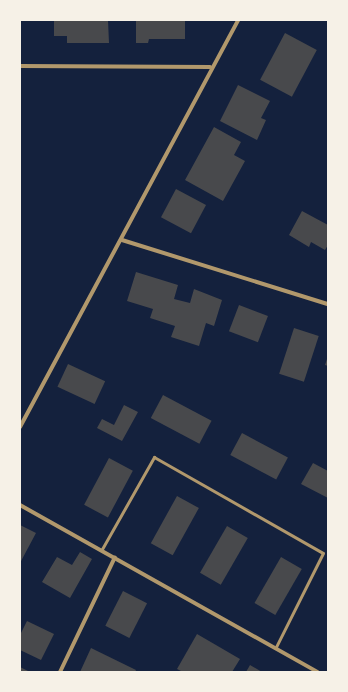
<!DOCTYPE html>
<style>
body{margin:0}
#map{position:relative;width:348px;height:692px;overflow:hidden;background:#14213d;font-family:Signika,sans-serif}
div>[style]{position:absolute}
.building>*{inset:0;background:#48494c;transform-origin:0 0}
.service>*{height:3px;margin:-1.5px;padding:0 1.5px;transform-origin:1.5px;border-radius:1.5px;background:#b1986c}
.minor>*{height:4px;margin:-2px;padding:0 2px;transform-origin:2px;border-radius:2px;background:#b1986c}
span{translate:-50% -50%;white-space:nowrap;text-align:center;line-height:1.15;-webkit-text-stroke:3px #f6f1e7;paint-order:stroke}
.frame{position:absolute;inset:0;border:21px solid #f6f1e7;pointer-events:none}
</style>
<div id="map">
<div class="building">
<div style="clip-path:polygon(54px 20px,108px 20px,109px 43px,67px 43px,67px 36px,54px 36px)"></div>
<div style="clip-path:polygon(136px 20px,185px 20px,185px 39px,149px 39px,148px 43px,136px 43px)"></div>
<div style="left:285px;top:33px;width:36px;height:53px;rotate:28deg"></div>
<div style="clip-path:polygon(238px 85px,270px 101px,261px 118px,266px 120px,257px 140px,220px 121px)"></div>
<div style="clip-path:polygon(214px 127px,241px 142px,234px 155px,245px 161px,223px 201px,185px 180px)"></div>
<div style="left:176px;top:189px;width:34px;height:32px;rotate:28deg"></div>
<div style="clip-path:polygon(302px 211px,328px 225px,328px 245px,325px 250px,311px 242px,309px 247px,289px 235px)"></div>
<div style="clip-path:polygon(136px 272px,178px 285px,174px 299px,190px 303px,194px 289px,222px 300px,214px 326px,206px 323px,199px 346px,171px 337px,175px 326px,150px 318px,153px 309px,127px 301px)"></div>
<div style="left:239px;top:305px;width:31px;height:28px;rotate:21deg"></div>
<div style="left:294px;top:328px;width:26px;height:48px;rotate:18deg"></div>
<div style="clip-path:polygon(328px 356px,328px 366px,325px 365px)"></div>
<div style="left:68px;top:364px;width:41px;height:25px;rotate:25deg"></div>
<div style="left:163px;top:395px;width:55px;height:26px;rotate:28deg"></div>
<div style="clip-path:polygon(124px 405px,138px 412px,122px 441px,97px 428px,102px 419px,114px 425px)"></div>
<div style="left:242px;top:433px;width:52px;height:25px;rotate:28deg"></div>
<div style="left:109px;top:458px;width:27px;height:53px;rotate:28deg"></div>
<div style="clip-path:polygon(313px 463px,328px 471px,328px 498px,301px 484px)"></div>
<div style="left:177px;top:496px;width:25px;height:54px;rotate:29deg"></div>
<div style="clip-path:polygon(20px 525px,36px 533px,20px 563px)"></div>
<div style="left:227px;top:526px;width:24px;height:54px;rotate:30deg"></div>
<div style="clip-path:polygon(80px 552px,92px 559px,70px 598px,42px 582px,57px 557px,72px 565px)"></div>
<div style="left:281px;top:557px;width:24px;height:53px;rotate:30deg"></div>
<div style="left:123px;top:591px;width:27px;height:39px;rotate:27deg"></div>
<div style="clip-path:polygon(27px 621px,54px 634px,41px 660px,20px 650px,20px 635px)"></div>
<div style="clip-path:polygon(197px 634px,240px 659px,232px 672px,183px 672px,177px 669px)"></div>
<div style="clip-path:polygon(91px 648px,136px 670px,135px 672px,80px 672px)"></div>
<div style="clip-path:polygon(250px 665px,262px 672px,246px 672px)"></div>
<div style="clip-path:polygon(20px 667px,30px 672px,20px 672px)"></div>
</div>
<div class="service">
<div style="left:102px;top:549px;width:106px;rotate:-60.5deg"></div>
<div style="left:154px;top:457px;width:194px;rotate:29.6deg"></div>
<div style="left:323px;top:553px;width:105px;rotate:116.6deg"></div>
</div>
<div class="minor">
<div style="left:20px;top:66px;width:190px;rotate:0.3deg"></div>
<div style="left:122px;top:240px;width:216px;rotate:17.3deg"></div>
<div style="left:20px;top:427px;width:462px;rotate:-61.8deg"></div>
<div style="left:20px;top:505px;width:341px;rotate:29.3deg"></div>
<div style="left:60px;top:672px;width:127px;rotate:-64.4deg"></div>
</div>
<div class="frame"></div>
</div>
